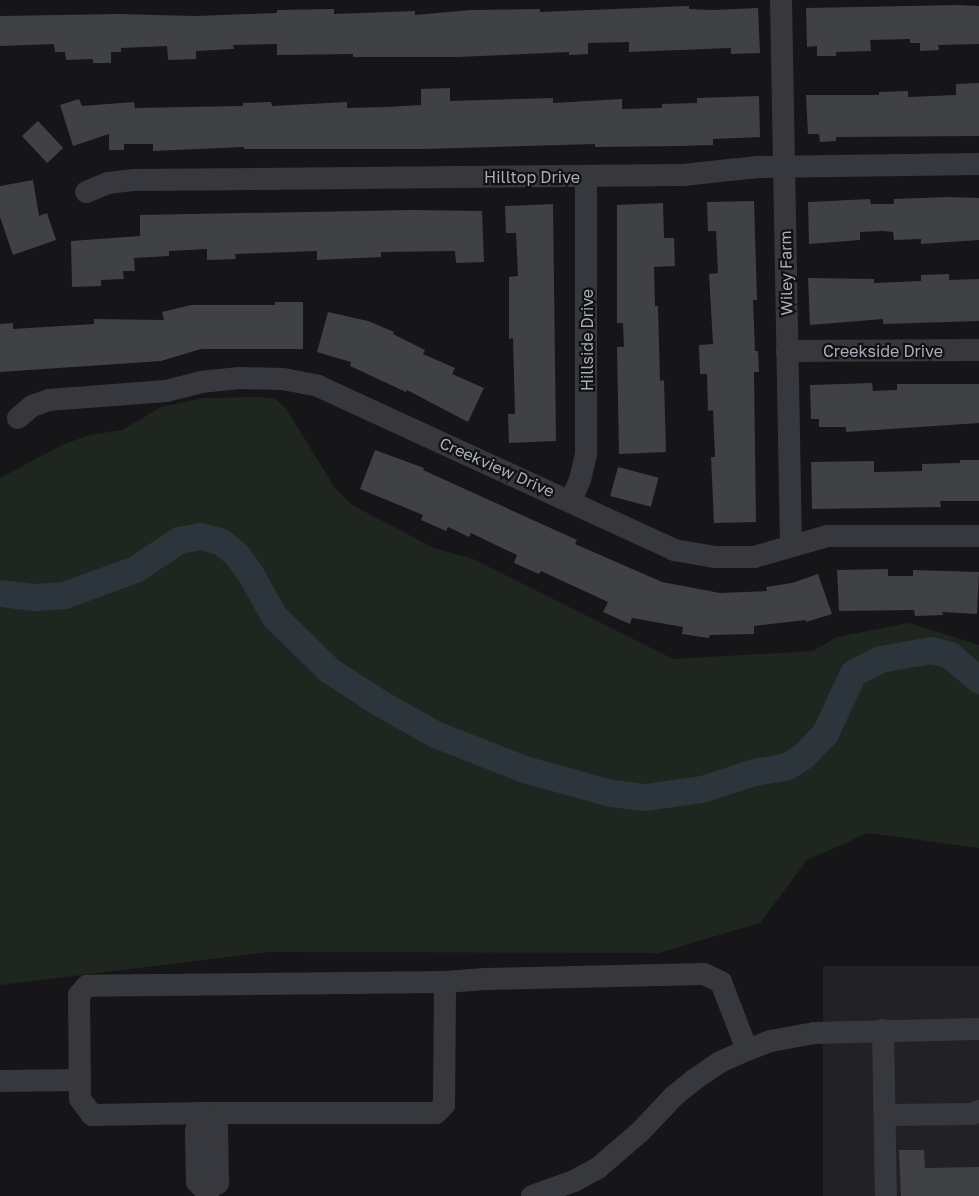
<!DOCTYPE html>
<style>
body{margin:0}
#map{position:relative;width:979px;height:1196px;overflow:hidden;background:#161618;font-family:"Golos Text",sans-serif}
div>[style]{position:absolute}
.built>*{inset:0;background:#222225;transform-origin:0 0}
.green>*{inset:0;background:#1e261f}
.river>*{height:27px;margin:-13.5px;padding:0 13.5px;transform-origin:13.5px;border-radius:13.5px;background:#2c353c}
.building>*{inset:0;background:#404145;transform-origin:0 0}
.minor>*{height:22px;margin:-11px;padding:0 11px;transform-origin:11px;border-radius:11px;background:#37383d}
span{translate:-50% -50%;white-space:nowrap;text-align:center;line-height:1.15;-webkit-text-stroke:4.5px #111113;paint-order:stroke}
.street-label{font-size:16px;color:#a8adb8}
</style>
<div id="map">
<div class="built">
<div style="left:979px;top:966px;width:230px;height:156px;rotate:90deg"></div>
</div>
<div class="green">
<div style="clip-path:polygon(255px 397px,274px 398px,286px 409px,335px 488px,352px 505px,434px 548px,473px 559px,673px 659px,813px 651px,837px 637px,909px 623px,979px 645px,979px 848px,868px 833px,807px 860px,760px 923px,658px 953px,269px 952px,0 985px,0 478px,64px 444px,90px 435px,122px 430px,161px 407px,203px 398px)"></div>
</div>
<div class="river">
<div style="left:0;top:593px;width:35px;rotate:7deg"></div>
<div style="left:35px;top:597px;width:29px;rotate:-4deg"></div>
<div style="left:64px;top:595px;width:76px;rotate:-20.1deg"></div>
<div style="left:135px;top:569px;width:53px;rotate:-33.4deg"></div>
<div style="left:179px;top:540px;width:21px;rotate:-11deg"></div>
<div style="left:200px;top:536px;width:21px;rotate:14deg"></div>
<div style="left:220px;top:541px;width:21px;rotate:39deg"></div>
<div style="left:236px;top:554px;width:24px;rotate:54deg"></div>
<div style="left:250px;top:573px;width:49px;rotate:60.8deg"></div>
<div style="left:274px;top:616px;width:77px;rotate:44.5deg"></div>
<div style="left:329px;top:670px;width:61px;rotate:32.9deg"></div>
<div style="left:380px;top:703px;width:63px;rotate:29.4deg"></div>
<div style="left:435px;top:734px;width:96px;rotate:21.5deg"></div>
<div style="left:524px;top:769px;width:90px;rotate:15.4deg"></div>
<div style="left:611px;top:793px;width:34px;rotate:7deg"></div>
<div style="left:645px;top:797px;width:58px;rotate:-8deg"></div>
<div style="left:702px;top:789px;width:55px;rotate:-18.1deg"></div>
<div style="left:754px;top:772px;width:34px;rotate:-10deg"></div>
<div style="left:787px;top:766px;width:19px;rotate:-32deg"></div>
<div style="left:803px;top:756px;width:32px;rotate:-46deg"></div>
<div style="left:825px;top:733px;width:66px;rotate:-65deg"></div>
<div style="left:853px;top:673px;width:30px;rotate:-27deg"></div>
<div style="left:880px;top:659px;width:52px;rotate:-10deg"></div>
<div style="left:931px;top:650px;width:20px;rotate:15deg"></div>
<div style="left:950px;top:655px;width:38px;rotate:41deg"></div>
</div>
<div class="building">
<div style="clip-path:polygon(959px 5px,979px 6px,979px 44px,938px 45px,939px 50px,920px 51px,920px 43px,910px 43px,910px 39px,870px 40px,871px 51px,836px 52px,836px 56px,817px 56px,817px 46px,807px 47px,806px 8px)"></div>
<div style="clip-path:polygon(689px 6px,689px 9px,713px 10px,758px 8px,760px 53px,731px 54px,731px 48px,629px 52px,629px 42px,588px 43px,588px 54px,569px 55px,569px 52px,457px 57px,353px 57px,353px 54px,277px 55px,277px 44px,233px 45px,234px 49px,196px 51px,196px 59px,168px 60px,167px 46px,121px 48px,121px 52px,111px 52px,111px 63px,93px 63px,93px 59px,66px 60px,65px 52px,55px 52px,54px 44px,0 46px,0 16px,119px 14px,195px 16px,277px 13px,277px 10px,334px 9px,334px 14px,415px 11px,415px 15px,471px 10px,540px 9px,540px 12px)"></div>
<div style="clip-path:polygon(979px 83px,979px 136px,836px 137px,836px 141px,820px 142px,819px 134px,808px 134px,806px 95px,879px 95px,879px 92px,908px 91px,908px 97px,956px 95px,956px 84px)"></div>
<div style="clip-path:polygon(450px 88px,450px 101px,553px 98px,553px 103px,622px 99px,622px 109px,662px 108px,662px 104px,697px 103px,697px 98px,759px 96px,760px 137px,713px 139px,713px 145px,679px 146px,595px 147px,595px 144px,423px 149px,244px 149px,244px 147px,153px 151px,153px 144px,124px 144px,124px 150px,109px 150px,109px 134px,73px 146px,60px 105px,79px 99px,82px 106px,134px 102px,135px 108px,243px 106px,243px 103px,271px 102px,272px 106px,347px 102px,347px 108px,387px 107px,421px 105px,421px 89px)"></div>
<div style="left:38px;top:121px;width:37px;height:22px;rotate:47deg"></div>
<div style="clip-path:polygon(33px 180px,39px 216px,47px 213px,56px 240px,13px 255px,0 217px,0 186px)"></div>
<div style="clip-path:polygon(948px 197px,979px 198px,979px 240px,921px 244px,921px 239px,894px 240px,893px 232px,883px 231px,860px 232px,860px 240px,809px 244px,808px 202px,870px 199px,871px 204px,894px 204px,894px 199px)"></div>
<div style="clip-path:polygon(754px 201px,757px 300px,753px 300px,755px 351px,758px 351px,759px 372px,754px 372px,756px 522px,714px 523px,711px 457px,715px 457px,713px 410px,708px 411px,707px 374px,700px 374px,699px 345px,713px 344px,709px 274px,718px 273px,716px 231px,708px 231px,707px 202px)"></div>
<div style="clip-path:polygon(663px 203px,664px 238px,674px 238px,675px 266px,654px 267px,655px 306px,658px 306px,660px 381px,664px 380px,666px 452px,619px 454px,617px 347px,624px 347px,623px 323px,617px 323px,617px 205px)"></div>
<div style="clip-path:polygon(553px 204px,556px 441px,509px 443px,508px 414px,515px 414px,513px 338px,509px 339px,509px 277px,518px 276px,516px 233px,506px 233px,505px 206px)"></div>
<div style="clip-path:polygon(412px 210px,482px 211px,484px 262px,456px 263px,455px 251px,381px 252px,381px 257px,317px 260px,317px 251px,264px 253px,235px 254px,236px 259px,207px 260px,207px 249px,169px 251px,169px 256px,134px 258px,135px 271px,123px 271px,124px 279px,101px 280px,101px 286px,72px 287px,71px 241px,140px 236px,140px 215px)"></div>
<div style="clip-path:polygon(949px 274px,949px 280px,979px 279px,979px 321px,883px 324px,883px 319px,810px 325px,808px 278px,874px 279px,874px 283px,921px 281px,921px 275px)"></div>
<div style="clip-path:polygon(275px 302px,303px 302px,303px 349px,201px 349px,161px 361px,0 372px,0 324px,13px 323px,13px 329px,94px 324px,94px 319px,164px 320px,162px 312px,191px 305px,275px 305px)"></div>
<div style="clip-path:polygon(328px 312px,368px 321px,394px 332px,393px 334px,425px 350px,423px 354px,455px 368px,452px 374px,484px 388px,468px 422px,407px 390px,406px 392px,350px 366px,351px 362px,317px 352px)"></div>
<div style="clip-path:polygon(872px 383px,873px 391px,897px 390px,897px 384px,979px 384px,979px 423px,846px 432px,846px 427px,819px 427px,819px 419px,811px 419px,810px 385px)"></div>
<div style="clip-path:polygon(375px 450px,424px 468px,423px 470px,577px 540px,575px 544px,662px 582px,720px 593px,767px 591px,766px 587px,792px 583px,818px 574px,832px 614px,806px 622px,806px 620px,754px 626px,754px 634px,710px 635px,709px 638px,682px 634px,683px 627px,632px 618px,630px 624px,603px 612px,608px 602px,541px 571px,539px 574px,514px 563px,517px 555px,471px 533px,469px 537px,448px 527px,446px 531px,421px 520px,423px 515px,360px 489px)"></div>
<div style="clip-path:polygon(960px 460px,979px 460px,979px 501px,940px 501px,941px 507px,812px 509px,811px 462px,874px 461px,874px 472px,922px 471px,922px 464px,960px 463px)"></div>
<div style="left:618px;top:467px;width:42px;height:30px;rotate:15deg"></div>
<div style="clip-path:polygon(888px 569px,888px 576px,913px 576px,913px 570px,979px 572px,977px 614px,942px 612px,943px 615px,915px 616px,914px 610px,839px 611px,837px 570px)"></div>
<div style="clip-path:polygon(899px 1150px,924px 1150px,925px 1168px,979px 1167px,979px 1196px,901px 1196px)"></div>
</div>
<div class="minor">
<div style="left:781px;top:0;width:545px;rotate:88.95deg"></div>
<div style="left:86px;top:192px;width:24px;rotate:-22deg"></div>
<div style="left:108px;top:183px;width:26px;rotate:-7deg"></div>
<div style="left:134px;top:180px;width:549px;rotate:-0.52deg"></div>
<div style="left:683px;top:175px;width:75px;rotate:-6.1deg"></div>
<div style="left:758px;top:167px;width:221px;rotate:-0.8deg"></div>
<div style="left:787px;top:351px;width:192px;rotate:-0.3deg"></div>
<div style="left:18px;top:418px;width:18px;rotate:-41deg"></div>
<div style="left:32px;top:406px;width:18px;rotate:-19deg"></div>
<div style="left:49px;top:400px;width:117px;rotate:-4.4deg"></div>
<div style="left:166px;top:391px;width:36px;rotate:-14deg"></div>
<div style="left:201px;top:382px;width:38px;rotate:-6deg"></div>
<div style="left:239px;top:378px;width:44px;rotate:1.3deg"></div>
<div style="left:283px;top:379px;width:36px;rotate:11deg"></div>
<div style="left:318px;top:386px;width:392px;rotate:24.7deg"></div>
<div style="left:674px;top:550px;width:42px;rotate:9.7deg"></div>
<div style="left:715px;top:557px;width:39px"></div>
<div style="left:754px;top:557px;width:76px;rotate:-16deg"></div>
<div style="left:827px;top:536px;width:152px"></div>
<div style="left:571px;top:500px;width:22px;rotate:-66deg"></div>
<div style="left:580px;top:480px;width:28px;rotate:-77deg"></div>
<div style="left:586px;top:453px;width:277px;rotate:-90deg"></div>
<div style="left:445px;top:982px;width:40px;rotate:-4.3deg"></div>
<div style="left:485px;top:979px;width:219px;rotate:-1.3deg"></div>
<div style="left:704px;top:974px;width:19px;rotate:25deg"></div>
<div style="left:721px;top:982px;width:73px;rotate:69.1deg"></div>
<div style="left:883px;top:1030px;width:166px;rotate:89deg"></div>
<div style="left:0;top:1081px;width:80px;rotate:-0.7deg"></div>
<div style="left:885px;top:1115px;width:87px;rotate:-0.7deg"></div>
<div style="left:972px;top:1114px;width:8px;rotate:-23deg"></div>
<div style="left:206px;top:1120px;width:7px;rotate:-90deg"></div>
<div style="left:206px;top:1113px;width:230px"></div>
<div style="left:436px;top:1113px;width:11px;rotate:-45deg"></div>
<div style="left:444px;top:1105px;width:123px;rotate:-89.5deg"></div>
<div style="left:445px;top:982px;width:358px;rotate:179.4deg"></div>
<div style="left:87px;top:986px;width:12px;rotate:132deg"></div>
<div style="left:79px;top:995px;width:104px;rotate:89.4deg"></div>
<div style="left:80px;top:1099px;width:20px;rotate:53deg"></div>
<div style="left:92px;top:1115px;width:114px;rotate:-1deg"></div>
<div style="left:206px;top:1191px;width:14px;rotate:-34deg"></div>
<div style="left:218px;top:1183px;width:55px;rotate:-91deg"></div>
<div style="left:217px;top:1128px;width:14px;rotate:-144deg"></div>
<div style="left:206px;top:1120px;width:15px;rotate:132deg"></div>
<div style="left:196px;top:1131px;width:51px;rotate:88.9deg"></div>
<div style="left:197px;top:1182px;width:13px;rotate:45deg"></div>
<div style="left:206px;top:1191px;width:5px;rotate:90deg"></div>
<div style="left:532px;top:1196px;width:45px;rotate:-19.7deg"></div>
<div style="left:574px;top:1181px;width:27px;rotate:-28deg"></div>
<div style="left:598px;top:1168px;width:55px;rotate:-40.6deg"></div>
<div style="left:640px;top:1132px;width:50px;rotate:-46.6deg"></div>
<div style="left:674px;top:1096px;width:27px;rotate:-39deg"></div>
<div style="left:695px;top:1079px;width:30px;rotate:-34deg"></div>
<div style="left:720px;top:1062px;width:30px;rotate:-24deg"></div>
<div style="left:747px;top:1050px;width:26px;rotate:-21deg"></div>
<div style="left:771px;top:1041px;width:44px;rotate:-10.5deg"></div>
<div style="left:814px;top:1033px;width:165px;rotate:-1.4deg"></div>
</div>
<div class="street-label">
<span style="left:532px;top:177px">Hilltop Drive</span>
<span style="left:786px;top:273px;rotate:-91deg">Wiley Farm</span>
<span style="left:587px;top:340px;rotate:-90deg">Hillside Drive</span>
<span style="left:883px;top:351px">Creekside Drive</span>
<span style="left:497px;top:467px;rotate:24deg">Creekview Drive</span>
</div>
</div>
